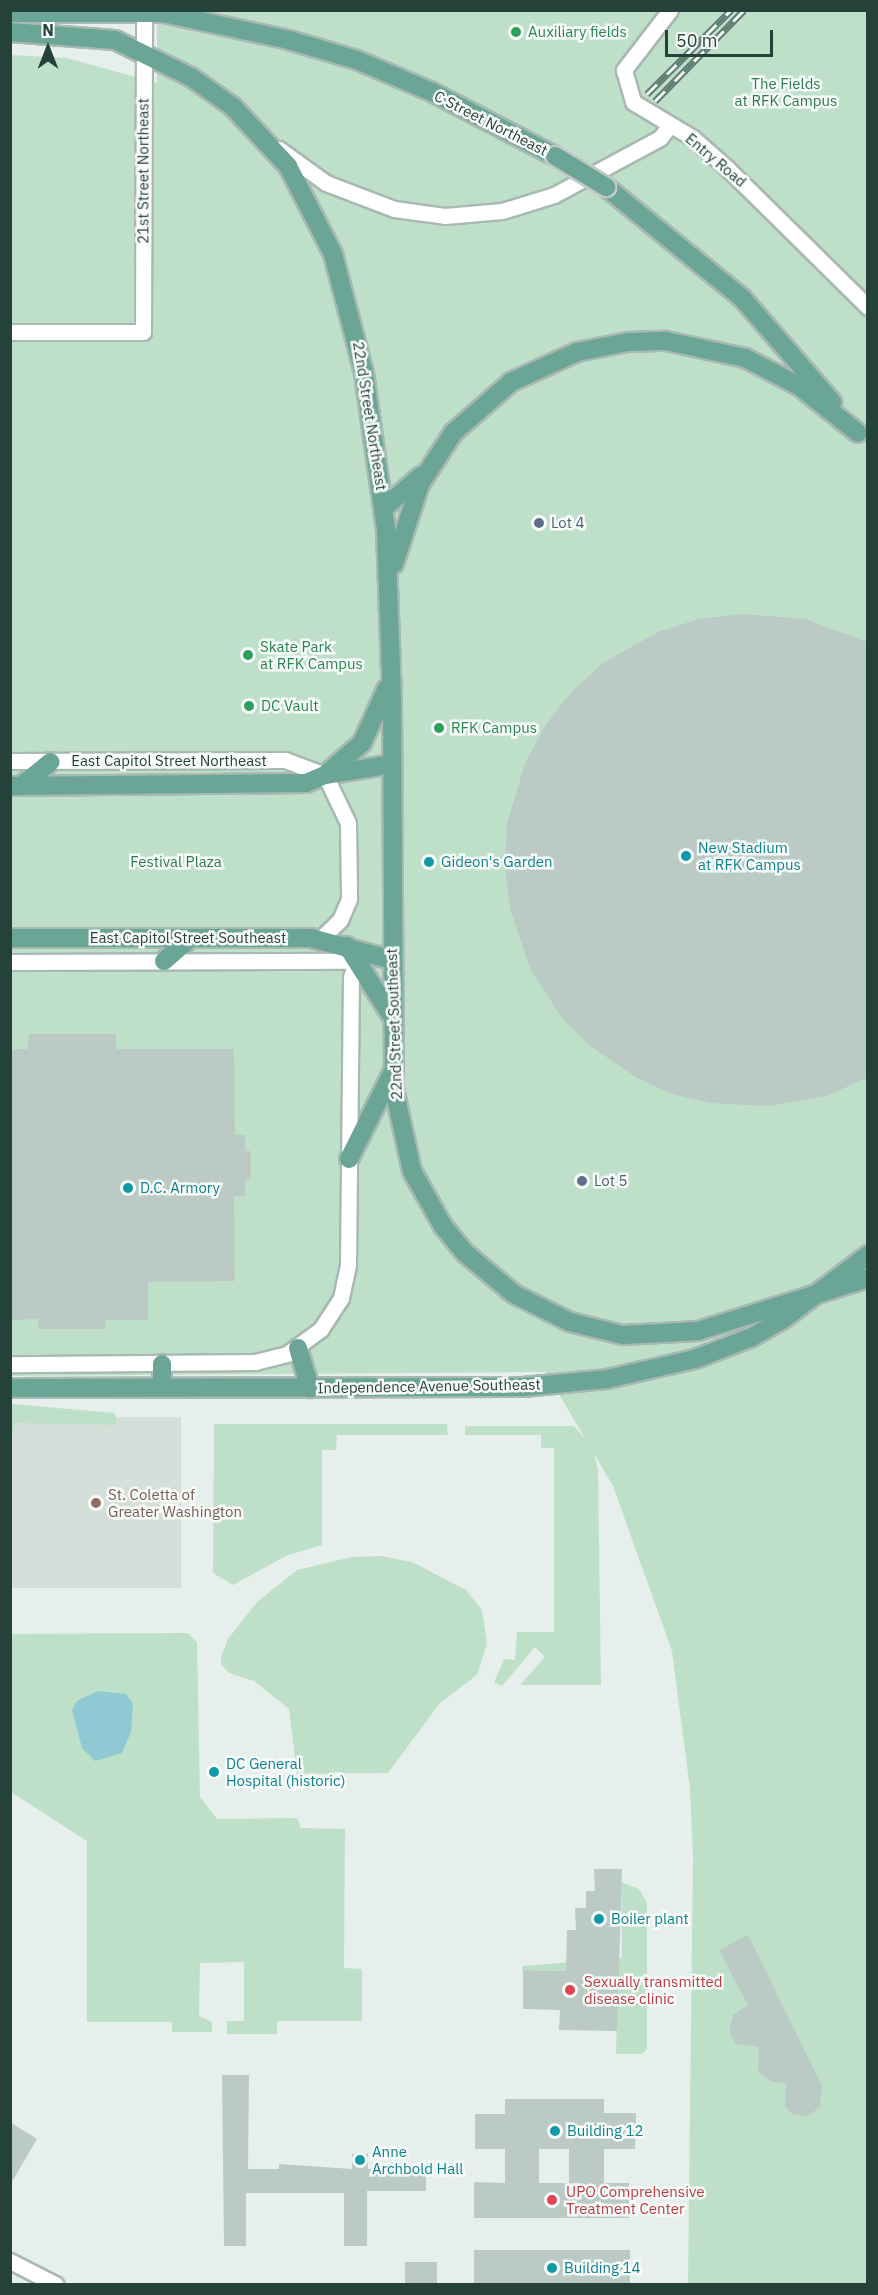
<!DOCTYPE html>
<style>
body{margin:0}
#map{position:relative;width:878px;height:2295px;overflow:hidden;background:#e6efeb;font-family:"IBM Plex Sans",sans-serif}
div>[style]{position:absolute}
.built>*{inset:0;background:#d4dfda;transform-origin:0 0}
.green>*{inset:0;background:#bfe0c8}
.water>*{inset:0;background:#8ec9d4}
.building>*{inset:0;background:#bbcac4;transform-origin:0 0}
.roads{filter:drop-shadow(2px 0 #a8b8b2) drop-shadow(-2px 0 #a8b8b2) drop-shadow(0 2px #a8b8b2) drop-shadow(0 -2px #a8b8b2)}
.minor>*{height:15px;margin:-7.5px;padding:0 7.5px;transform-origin:7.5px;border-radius:7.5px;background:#fff}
.major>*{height:18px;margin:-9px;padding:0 9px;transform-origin:9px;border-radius:9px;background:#6aa596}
.rail>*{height:7px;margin-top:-3.5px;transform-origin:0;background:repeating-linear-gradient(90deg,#f7fbf9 0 14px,#5f7d75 0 28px);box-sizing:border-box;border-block:2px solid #5f7d75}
.bridges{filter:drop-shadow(2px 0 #c2cac8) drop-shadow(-2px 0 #c2cac8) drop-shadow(0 2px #c2cac8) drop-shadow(0 -2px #c2cac8)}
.major-bridge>*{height:18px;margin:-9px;padding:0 9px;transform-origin:9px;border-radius:9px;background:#6aa596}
.dots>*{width:16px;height:16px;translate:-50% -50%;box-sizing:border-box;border:3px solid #f7fbf9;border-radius:50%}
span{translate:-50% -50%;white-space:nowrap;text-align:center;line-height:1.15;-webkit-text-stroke:5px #f7fbf9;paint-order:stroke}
.leisure-label{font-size:15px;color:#27864d}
.left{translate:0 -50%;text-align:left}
.park-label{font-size:15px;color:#2d7a4b}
.street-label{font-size:15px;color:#24423a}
.service-label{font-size:15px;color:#4e5e75}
.culture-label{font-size:15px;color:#0d838f}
.education-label{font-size:15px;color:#785e54}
.health-label{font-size:15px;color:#be3a42}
.frame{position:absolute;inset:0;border:12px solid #24423a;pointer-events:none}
.north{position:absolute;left:18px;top:18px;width:60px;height:60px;-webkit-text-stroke:4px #f7fbf9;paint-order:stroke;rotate:0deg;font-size:16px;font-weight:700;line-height:24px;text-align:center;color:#24423a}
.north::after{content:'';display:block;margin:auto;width:21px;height:27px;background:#24423a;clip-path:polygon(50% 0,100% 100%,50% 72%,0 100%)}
.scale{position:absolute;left:665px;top:30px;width:108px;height:27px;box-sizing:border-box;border:3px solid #24423a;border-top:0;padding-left:8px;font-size:18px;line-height:21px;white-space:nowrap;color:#24423a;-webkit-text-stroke:4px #f7fbf9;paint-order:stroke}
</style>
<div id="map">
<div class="built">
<div style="left:11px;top:1417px;width:170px;height:171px"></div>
</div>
<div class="green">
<div style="clip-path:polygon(157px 11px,867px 11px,867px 2284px,688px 2284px,693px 1854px,690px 1789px,672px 1651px,613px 1486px,546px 1372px,11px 1376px,10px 55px,67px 58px,157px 83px)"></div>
<div style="clip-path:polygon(11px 1404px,115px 1413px,117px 1425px,15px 1423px,11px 1438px)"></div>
<div style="clip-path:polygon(214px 1424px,447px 1424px,448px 1435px,337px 1435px,336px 1450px,322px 1450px,322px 1545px,288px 1555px,233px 1585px,213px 1573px)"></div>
<div style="clip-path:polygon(465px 1426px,574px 1426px,593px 1448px,598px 1470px,601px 1685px,520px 1685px,545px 1657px,535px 1647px,502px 1686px,494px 1683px,504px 1659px,515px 1660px,517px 1632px,554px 1632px,554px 1448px,541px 1448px,541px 1435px,465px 1435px)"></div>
<div style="clip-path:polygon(380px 1556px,412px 1562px,466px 1590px,482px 1610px,487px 1644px,477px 1675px,440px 1703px,388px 1773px,297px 1774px,289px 1709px,254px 1681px,229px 1673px,221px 1664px,221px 1657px,228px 1639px,257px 1602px,297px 1570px,352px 1557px)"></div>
<div style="clip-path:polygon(188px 1633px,197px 1642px,200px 1797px,217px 1819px,297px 1818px,301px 1828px,345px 1829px,344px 1968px,362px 1969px,362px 2021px,277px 2021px,277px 2034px,227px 2034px,227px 2021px,244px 2021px,244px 1962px,200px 1963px,199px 2016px,212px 2022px,212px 2032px,172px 2032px,172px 2022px,87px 2022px,87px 1841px,11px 1792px,10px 1634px)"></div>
<div style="clip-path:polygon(621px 1882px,639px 1889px,647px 1903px,647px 2049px,642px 2054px,616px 2054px,618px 1972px,522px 1970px,522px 1966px,622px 1958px)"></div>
</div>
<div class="water">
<div style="clip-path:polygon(98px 1691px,126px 1694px,133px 1704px,131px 1732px,122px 1753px,95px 1761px,82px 1748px,72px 1710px,77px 1701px)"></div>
</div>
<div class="building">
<div style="clip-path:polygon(742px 614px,805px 619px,867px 642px,867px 1078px,826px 1096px,769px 1106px,710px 1103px,672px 1094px,637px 1078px,589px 1045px,561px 1017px,530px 968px,510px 909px,505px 867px,507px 824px,525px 763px,545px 726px,571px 692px,603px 663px,658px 632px,699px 619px)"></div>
<div style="clip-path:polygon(29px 1034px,116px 1034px,116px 1049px,234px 1049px,235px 1135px,245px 1135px,245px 1151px,251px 1151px,251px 1179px,245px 1179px,245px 1196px,234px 1196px,235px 1281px,148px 1282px,148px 1320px,105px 1320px,105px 1329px,38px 1329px,38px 1319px,10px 1320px,10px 1049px,28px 1049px)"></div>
<div style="clip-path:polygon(594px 1869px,622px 1869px,617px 2031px,559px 2030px,560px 2010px,523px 2009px,523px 1970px,566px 1971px,567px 1930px,576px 1930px,575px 1908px,586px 1908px,586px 1891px,595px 1891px)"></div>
<div style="clip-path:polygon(748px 1935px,822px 2086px,820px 2107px,808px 2116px,794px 2115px,785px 2107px,786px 2083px,772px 2082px,758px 2072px,759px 2047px,736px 2044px,729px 2032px,733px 2015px,748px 2005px,719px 1950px)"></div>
<div style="clip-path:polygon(222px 2075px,249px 2075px,248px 2169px,279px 2169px,279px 2164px,352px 2169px,352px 2154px,368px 2154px,368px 2169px,426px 2169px,426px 2191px,367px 2191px,367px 2246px,344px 2246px,344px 2193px,246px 2193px,246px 2246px,224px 2246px)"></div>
<div style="clip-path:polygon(evenodd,505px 2099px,604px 2099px,604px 2113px,636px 2113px,635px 2149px,604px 2149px,604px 2183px,629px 2183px,629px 2218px,474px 2218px,474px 2182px,505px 2183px,505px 2149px,475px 2149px,475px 2114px,505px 2114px,505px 2099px,539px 2149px,569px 2149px,569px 2183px,539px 2183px,539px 2149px)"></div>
<div style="clip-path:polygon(10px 2122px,37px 2139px,10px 2185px)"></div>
<div style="left:474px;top:2250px;width:156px;height:34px"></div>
<div style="left:405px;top:2262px;width:32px;height:22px"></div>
</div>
<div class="roads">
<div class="minor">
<div style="left:670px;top:10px;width:76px;rotate:127.5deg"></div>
<div style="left:624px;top:70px;width:33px;rotate:74deg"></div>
<div style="left:633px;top:102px;width:70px;rotate:31deg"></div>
<div style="left:693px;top:138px;width:47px;rotate:41.5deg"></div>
<div style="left:728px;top:169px;width:197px;rotate:44.6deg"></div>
<div style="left:279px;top:149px;width:58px;rotate:35.9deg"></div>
<div style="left:326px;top:183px;width:73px;rotate:20.9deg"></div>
<div style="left:394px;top:209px;width:51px;rotate:7.8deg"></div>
<div style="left:445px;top:216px;width:57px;rotate:-5deg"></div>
<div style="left:502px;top:211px;width:54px;rotate:-17.1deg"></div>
<div style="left:554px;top:195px;width:120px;rotate:-28.3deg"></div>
<div style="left:660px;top:138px;width:16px;rotate:-52deg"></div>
<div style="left:10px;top:332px;width:133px"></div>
<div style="left:143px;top:332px;width:322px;rotate:-89.8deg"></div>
<div style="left:10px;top:761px;width:275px;rotate:-0.2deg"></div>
<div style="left:285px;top:760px;width:43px;rotate:20.6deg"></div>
<div style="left:325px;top:775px;width:53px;rotate:64.4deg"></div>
<div style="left:348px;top:823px;width:76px;rotate:89.2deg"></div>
<div style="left:349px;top:899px;width:23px;rotate:113deg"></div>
<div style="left:340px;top:920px;width:28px;rotate:136deg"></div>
<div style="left:10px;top:962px;width:346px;rotate:-0.2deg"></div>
<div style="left:356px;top:961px;width:17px;rotate:107deg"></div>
<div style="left:351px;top:977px;width:288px;rotate:90.6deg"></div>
<div style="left:348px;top:1265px;width:34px;rotate:102deg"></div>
<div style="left:341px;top:1298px;width:37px;rotate:123deg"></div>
<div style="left:321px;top:1329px;width:42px;rotate:143.7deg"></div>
<div style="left:287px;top:1354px;width:32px;rotate:166deg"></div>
<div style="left:256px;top:1362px;width:246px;rotate:179.5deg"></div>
<div style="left:10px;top:2261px;width:51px;rotate:27.1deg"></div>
</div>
<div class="major">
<div style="left:10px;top:13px;width:153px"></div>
<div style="left:163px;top:13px;width:129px;rotate:12.1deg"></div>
<div style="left:289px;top:40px;width:71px;rotate:16.4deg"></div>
<div style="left:357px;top:60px;width:82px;rotate:23.1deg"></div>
<div style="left:432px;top:92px;width:139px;rotate:27.5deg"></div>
<div style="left:10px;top:32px;width:105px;rotate:4.4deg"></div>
<div style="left:115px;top:40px;width:85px;rotate:26deg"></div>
<div style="left:191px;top:77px;width:52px;rotate:35.5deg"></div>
<div style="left:233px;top:107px;width:81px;rotate:47deg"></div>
<div style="left:288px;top:166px;width:99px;rotate:62.9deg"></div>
<div style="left:333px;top:254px;width:123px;rotate:75.4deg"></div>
<div style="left:364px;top:373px;width:158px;rotate:82deg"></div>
<div style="left:386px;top:529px;width:172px;rotate:88deg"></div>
<div style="left:392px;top:701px;width:388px;rotate:89.7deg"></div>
<div style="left:394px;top:1089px;width:84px;rotate:77.6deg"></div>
<div style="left:412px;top:1171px;width:63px;rotate:60.6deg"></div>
<div style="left:443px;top:1226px;width:33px;rotate:51deg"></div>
<div style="left:464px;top:1252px;width:65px;rotate:40deg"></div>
<div style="left:514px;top:1294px;width:63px;rotate:26.6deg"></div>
<div style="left:570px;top:1322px;width:55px;rotate:13.8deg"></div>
<div style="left:623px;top:1335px;width:75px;rotate:-3.1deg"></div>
<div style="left:698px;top:1331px;width:178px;rotate:-17.3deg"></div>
<div style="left:606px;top:187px;width:176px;rotate:39.2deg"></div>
<div style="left:742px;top:298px;width:138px;rotate:49.1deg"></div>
<div style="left:384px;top:508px;width:49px;rotate:-40.9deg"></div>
<div style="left:394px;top:564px;width:84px;rotate:-72deg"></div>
<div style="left:420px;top:484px;width:61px;rotate:-57.1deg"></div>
<div style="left:453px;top:433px;width:77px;rotate:-41.3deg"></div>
<div style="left:511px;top:382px;width:72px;rotate:-24.4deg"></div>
<div style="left:577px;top:352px;width:52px;rotate:-11.1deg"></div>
<div style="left:628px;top:342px;width:38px;rotate:-2deg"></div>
<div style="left:666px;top:341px;width:81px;rotate:12.1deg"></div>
<div style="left:745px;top:358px;width:61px;rotate:27.4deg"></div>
<div style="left:799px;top:386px;width:75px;rotate:38.5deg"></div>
<div style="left:325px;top:775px;width:68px;rotate:-9.3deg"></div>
<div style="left:10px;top:786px;width:296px;rotate:-0.6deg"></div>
<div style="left:306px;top:783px;width:21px;rotate:-23deg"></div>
<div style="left:325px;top:775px;width:49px;rotate:-40.9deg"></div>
<div style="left:362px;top:743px;width:60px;rotate:-65.6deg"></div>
<div style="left:21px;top:786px;width:38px;rotate:-39deg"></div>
<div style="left:10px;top:938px;width:301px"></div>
<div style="left:311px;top:938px;width:84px;rotate:15.2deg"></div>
<div style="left:347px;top:946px;width:82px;rotate:57.5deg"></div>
<div style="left:164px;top:961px;width:35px;rotate:-41deg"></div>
<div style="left:349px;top:1159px;width:96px;rotate:-63.4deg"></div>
<div style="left:298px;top:1348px;width:42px;rotate:73.3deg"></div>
<div style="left:162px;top:1364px;width:23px;rotate:90deg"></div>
<div style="left:10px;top:1388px;width:513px;rotate:-0.11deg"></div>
<div style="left:523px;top:1387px;width:84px;rotate:-5.4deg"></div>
<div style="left:607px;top:1379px;width:90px;rotate:-12.8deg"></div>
<div style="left:695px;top:1359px;width:61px;rotate:-21.1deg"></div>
<div style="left:752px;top:1337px;width:34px;rotate:-30deg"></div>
<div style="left:782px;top:1320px;width:108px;rotate:-37.1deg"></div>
</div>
</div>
<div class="rail">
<div style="left:647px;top:94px;width:119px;rotate:-45deg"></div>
<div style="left:655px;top:101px;width:127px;rotate:-45.6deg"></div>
</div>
<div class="bridges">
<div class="major-bridge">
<div style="left:555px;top:156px;width:60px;rotate:31.3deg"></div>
</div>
</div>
<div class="dots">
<div style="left:516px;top:32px;background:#2e9e5b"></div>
<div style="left:539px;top:523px;background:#5c6f8a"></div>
<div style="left:248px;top:655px;background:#2e9e5b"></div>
<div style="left:249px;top:706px;background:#2e9e5b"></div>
<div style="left:439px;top:728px;background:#2e9e5b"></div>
<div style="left:686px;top:856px;background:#0f9aa8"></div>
<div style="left:429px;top:862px;background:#0f9aa8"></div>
<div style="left:582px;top:1181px;background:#5c6f8a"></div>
<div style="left:128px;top:1188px;background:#0f9aa8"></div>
<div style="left:96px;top:1503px;background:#8d6e63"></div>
<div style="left:214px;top:1772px;background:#0f9aa8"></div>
<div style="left:599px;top:1919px;background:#0f9aa8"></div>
<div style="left:570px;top:1990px;background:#e0444e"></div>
<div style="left:555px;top:2131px;background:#0f9aa8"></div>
<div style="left:360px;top:2160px;background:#0f9aa8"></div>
<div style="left:552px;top:2200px;background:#e0444e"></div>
<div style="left:552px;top:2268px;background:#0f9aa8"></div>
</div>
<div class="leisure-label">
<span class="left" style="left:528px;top:32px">Auxiliary fields</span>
<span class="left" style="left:260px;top:655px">Skate Park<br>at RFK Campus</span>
<span class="left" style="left:261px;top:706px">DC Vault</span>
<span class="left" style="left:451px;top:728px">RFK Campus</span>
</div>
<div class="park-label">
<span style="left:786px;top:92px">The Fields<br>at RFK Campus</span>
<span style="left:176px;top:862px">Festival Plaza</span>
</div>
<div class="street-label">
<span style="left:491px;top:123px;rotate:27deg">C Street Northeast</span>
<span style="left:716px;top:160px;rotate:40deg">Entry Road</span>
<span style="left:143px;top:171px;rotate:-90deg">21st Street Northeast</span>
<span style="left:370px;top:416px;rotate:81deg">22nd Street Northeast</span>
<span style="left:169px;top:761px">East Capitol Street Northeast</span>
<span style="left:188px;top:938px">East Capitol Street Southeast</span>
<span style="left:394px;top:1024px;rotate:-92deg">22nd Street Southeast</span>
<span style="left:429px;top:1386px;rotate:-1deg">Independence Avenue Southeast</span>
</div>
<div class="service-label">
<span class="left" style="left:551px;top:523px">Lot 4</span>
<span class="left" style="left:594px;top:1181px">Lot 5</span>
</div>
<div class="culture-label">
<span class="left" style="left:698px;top:856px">New Stadium<br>at RFK Campus</span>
<span class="left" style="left:441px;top:862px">Gideon's Garden</span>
<span class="left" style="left:140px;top:1188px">D.C. Armory</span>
<span class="left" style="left:226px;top:1772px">DC General<br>Hospital (historic)</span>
<span class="left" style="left:611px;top:1919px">Boiler plant</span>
<span class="left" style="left:567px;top:2131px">Building 12</span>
<span class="left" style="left:372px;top:2160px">Anne<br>Archbold Hall</span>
<span class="left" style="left:564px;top:2268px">Building 14</span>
</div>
<div class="education-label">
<span class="left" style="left:108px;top:1503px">St. Coletta of<br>Greater Washington</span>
</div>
<div class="health-label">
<span class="left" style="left:584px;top:1990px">Sexually transmitted<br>disease clinic</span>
<span class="left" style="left:566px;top:2200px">UPO Comprehensive<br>Treatment Center</span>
</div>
<div class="frame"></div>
<div class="north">N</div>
<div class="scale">50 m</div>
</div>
